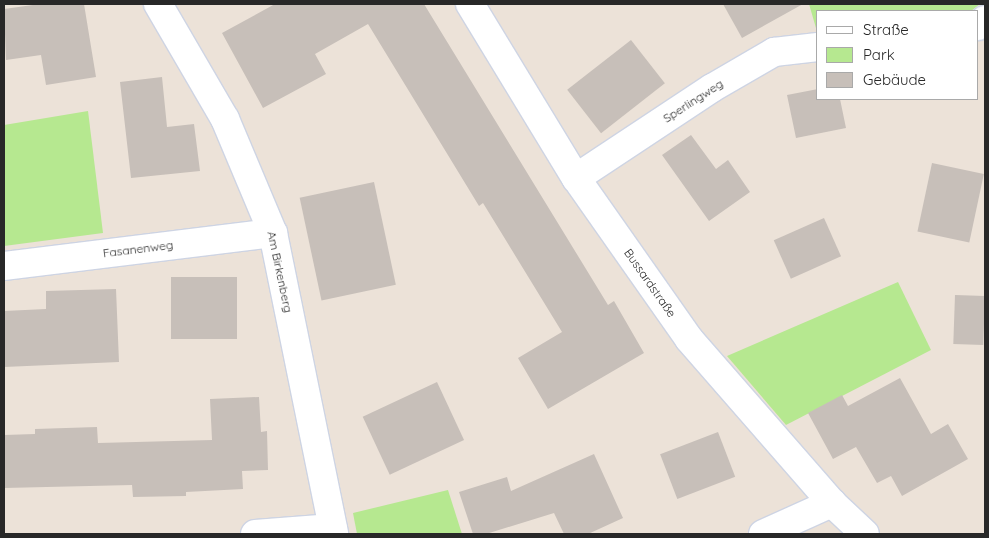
<!DOCTYPE html>
<meta charset="utf-8">
<style>
body{margin:0}
#map{position:relative;width:989px;height:538px;overflow:hidden;background:#ece2d8;font-family:Quicksand,sans-serif}
div>[style]{position:absolute}
.green>*{inset:0;background:#b6e890}
.building>*{inset:0;background:#c7bfb9;transform-origin:0 0}
.roads{filter:drop-shadow(1px 0 #ced4e3) drop-shadow(-1px 0 #ced4e3) drop-shadow(0 1px #ced4e3) drop-shadow(0 -1px #ced4e3)}
.minor>*{height:28px;margin:-14px;padding:0 14px;transform-origin:14px;border-radius:14px;background:#fff}
span{translate:-50% -50%;white-space:nowrap;text-align:center;line-height:1.15;-webkit-text-stroke:4px #fff;paint-order:stroke}
.street-label{font-size:12px;color:#282828}
.frame{position:absolute;inset:0;border:5px solid #282828;pointer-events:none}
.legend{position:absolute;left:816px;top:10px;width:162px;height:90px;box-sizing:border-box;background:#fff;border:1px solid #a9a9a9;margin:0;padding:6px 9px;list-style:none;font-size:15px;color:#282828}
.legend li{display:flex;align-items:center;gap:10px;height:25px}
.legend b{width:25px;border:1px solid #a9a9a9}
</style>
<div id="map">
<div class="green">
<div style="clip-path:polygon(809px 4px,980px 4px,971px 11px,818px 11px,818px 35px)"></div>
<div style="clip-path:polygon(88px 111px,103px 233px,4px 246px,4px 125px)"></div>
<div style="clip-path:polygon(898px 282px,931px 350px,786px 425px,727px 356px)"></div>
<div style="clip-path:polygon(448px 490px,462px 534px,357px 534px,353px 513px)"></div>
</div>
<div class="building">
<div style="clip-path:polygon(40px 4px,84px 4px,96px 77px,46px 85px,41px 55px,6px 60px,4px 9px)"></div>
<div style="clip-path:polygon(275px 4px,424px 4px,608px 305px,614px 301px,644px 353px,548px 409px,518px 358px,562px 332px,483px 203px,479px 206px,368px 24px,315px 54px,326px 74px,263px 108px,222px 33px)"></div>
<div style="clip-path:polygon(723px 4px,803px 4px,742px 38px)"></div>
<div style="left:631px;top:40px;width:55px;height:81px;rotate:52deg"></div>
<div style="clip-path:polygon(162px 77px,167px 127px,194px 124px,200px 171px,131px 178px,120px 82px)"></div>
<div style="clip-path:polygon(818px 89px,818px 99px,840px 99px,846px 128px,796px 138px,787px 95px)"></div>
<div style="clip-path:polygon(691px 135px,716px 169px,728px 160px,750px 192px,709px 221px,662px 155px)"></div>
<div style="left:932px;top:163px;width:53px;height:70px;rotate:12deg"></div>
<div style="left:374px;top:182px;width:105px;height:76px;rotate:78deg"></div>
<div style="left:824px;top:218px;width:42px;height:55px;rotate:66deg"></div>
<div style="left:171px;top:277px;width:66px;height:62px"></div>
<div style="clip-path:polygon(116px 289px,119px 362px,4px 367px,4px 311px,46px 309px,46px 291px)"></div>
<div style="left:955px;top:295px;width:30px;height:49px;rotate:2deg"></div>
<div style="clip-path:polygon(900px 378px,931px 434px,948px 424px,968px 459px,902px 496px,891px 476px,877px 483px,856px 447px,833px 459px,808px 413px,842px 395px,848px 406px)"></div>
<div style="left:437px;top:382px;width:64px;height:82px;rotate:65deg"></div>
<div style="clip-path:polygon(259px 397px,261px 432px,267px 431px,268px 470px,242px 471px,243px 489px,186px 492px,186px 496px,133px 497px,132px 485px,4px 488px,4px 435px,35px 434px,35px 429px,97px 427px,98px 443px,212px 440px,210px 399px)"></div>
<div style="left:718px;top:432px;width:48px;height:62px;rotate:69deg"></div>
<div style="clip-path:polygon(594px 454px,623px 518px,588px 534px,564px 534px,554px 513px,486px 534px,473px 534px,459px 492px,507px 477px,511px 491px)"></div>
</div>
<div class="roads">
<div class="minor">
<div style="left:158px;top:4px;width:133px;rotate:59.8deg"></div>
<div style="left:225px;top:119px;width:124px;rotate:67.2deg"></div>
<div style="left:273px;top:233px;width:307px;rotate:78.5deg"></div>
<div style="left:470px;top:4px;width:204px;rotate:58.7deg"></div>
<div style="left:576px;top:178px;width:197px;rotate:54.9deg"></div>
<div style="left:689px;top:339px;width:218px;rotate:48.9deg"></div>
<div style="left:832px;top:503px;width:45px;rotate:43.2deg"></div>
<div style="left:978px;top:26px;width:9px;rotate:-41deg"></div>
<div style="left:576px;top:178px;width:163px;rotate:-33.5deg"></div>
<div style="left:712px;top:88px;width:72px;rotate:-30.1deg"></div>
<div style="left:774px;top:52px;width:44px;rotate:-6.5deg"></div>
<div style="left:4px;top:266px;width:271px;rotate:-7deg"></div>
<div style="left:255px;top:534px;width:78px;rotate:-4.4deg"></div>
<div style="left:763px;top:534px;width:76px;rotate:-24.2deg"></div>
</div>
</div>
<div class="street-label">
<span style="left:693px;top:101px;rotate:-33deg">Sperlingweg</span>
<span style="left:138px;top:249px;rotate:-7deg">Fasanenweg</span>
<span style="left:280px;top:272px;rotate:78deg">Am Birkenberg</span>
<span style="left:650px;top:283px;rotate:55deg">Bussardstraße</span>
</div>
<div class="frame"></div>
<ul class="legend">
<li><b style="height:6px;background:#fff"></b>Straße</li>
<li><b style="height:14px;background:#b6e890"></b>Park</li>
<li><b style="height:14px;background:#c7bfb9"></b>Gebäude</li>
</ul>
</div>
